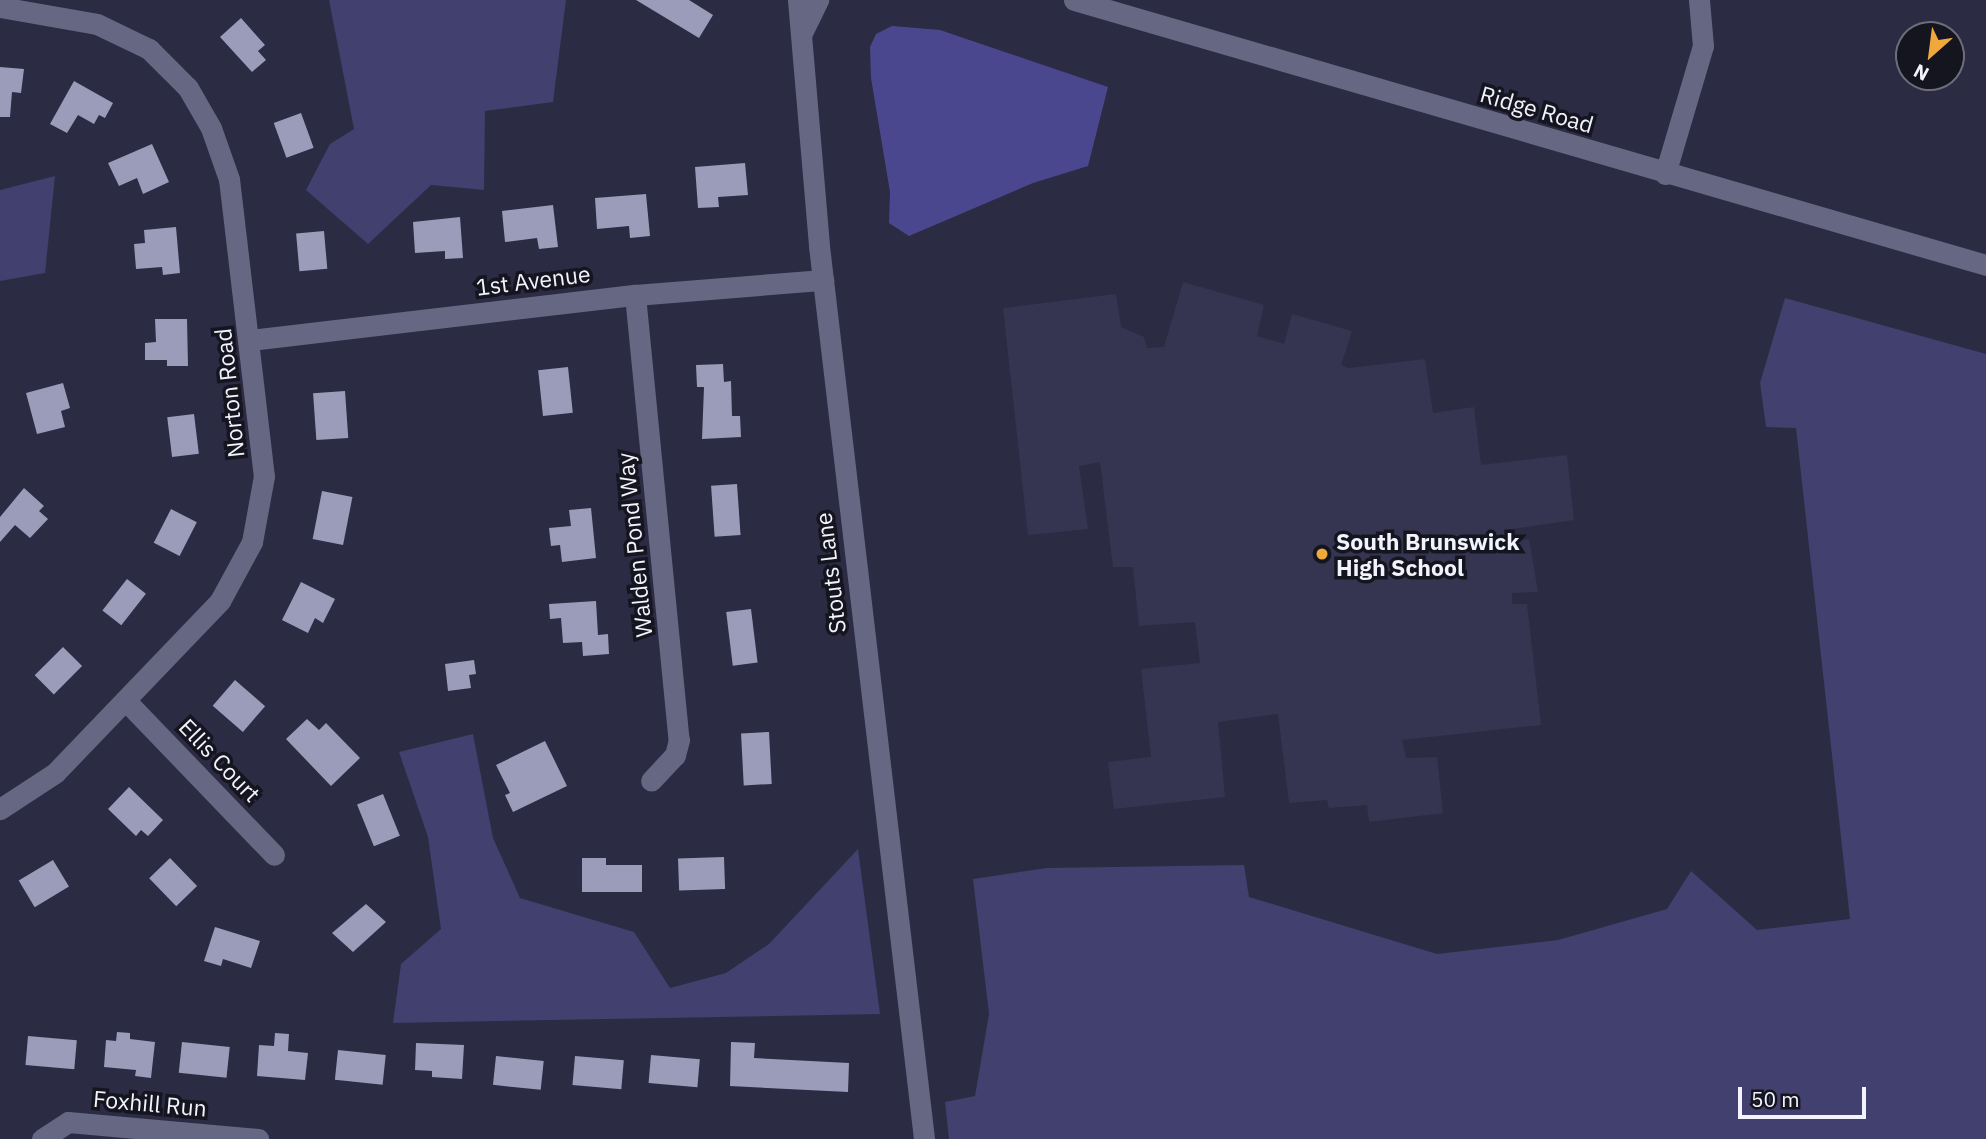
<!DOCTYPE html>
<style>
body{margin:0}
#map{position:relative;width:1986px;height:1139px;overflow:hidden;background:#2b2b43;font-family:"IBM Plex Sans",sans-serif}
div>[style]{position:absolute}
.built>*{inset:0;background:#353552}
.green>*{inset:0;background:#41406f}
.water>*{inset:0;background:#4b478f}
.building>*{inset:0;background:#9a9cb9;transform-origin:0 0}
.minor>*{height:21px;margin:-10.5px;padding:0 10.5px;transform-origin:10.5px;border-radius:10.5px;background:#666782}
.dots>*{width:19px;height:19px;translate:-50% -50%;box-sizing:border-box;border:4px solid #151520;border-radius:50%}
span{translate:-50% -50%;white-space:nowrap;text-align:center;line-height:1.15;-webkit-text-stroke:7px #151520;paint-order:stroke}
.street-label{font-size:23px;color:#f3f3fd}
.poi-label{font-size:23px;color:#f3f3fd;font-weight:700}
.left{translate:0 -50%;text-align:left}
.north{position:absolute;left:1895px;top:21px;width:70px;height:70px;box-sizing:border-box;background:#151520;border:2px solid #6e6e78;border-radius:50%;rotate:208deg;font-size:19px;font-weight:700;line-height:28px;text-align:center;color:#f3f3fd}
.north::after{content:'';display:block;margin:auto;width:24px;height:32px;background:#eea83c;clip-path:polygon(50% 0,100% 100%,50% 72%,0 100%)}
.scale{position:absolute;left:1738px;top:1087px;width:128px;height:32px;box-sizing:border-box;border:4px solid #f3f3fd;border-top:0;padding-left:9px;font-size:21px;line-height:24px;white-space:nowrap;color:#f3f3fd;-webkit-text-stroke:5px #151520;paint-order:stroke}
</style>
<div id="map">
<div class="built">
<div style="clip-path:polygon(1183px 282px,1264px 305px,1257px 336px,1284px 344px,1292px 314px,1352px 331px,1341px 365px,1349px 368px,1425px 359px,1433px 413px,1474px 407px,1481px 465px,1567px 455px,1574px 520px,1505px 530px,1506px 542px,1529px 539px,1538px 592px,1512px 593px,1512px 604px,1527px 604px,1541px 725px,1402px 740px,1406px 758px,1437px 757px,1443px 813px,1369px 822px,1367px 805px,1329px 808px,1327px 800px,1289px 803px,1278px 714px,1218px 722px,1225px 797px,1114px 809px,1108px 762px,1151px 757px,1141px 669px,1200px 663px,1195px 622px,1139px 626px,1133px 567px,1113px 567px,1100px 462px,1079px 466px,1088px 529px,1028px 535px,1003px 308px,1116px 294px,1121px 327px,1144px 337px,1147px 348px,1164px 347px)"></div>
</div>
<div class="green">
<div style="clip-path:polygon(329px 0,566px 0,553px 102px,485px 111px,484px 190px,431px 185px,368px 244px,306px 190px,330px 144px,354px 129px)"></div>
<div style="clip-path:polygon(55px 176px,45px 273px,0 281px,0 190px)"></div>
<div style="clip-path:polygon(1785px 298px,1986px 354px,1986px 1139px,949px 1139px,945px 1102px,975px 1096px,989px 1014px,973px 879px,1047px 868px,1244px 865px,1249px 897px,1437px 954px,1558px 940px,1667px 909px,1691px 871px,1757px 930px,1850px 919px,1796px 428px,1766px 427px,1760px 383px)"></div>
<div style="clip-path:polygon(473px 734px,493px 838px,520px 898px,634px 932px,670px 988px,726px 973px,769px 944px,858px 849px,880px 1014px,393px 1023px,401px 964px,441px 929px,428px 837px,399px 752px)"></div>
</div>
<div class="water">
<div style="clip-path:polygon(892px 26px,940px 30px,1108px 87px,1088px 166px,1033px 183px,909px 236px,889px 223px,890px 192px,871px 78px,870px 47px,876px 34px)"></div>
</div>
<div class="building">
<div style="clip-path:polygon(636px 0,689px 0,713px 15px,699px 38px)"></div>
<div style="clip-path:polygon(241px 18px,265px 45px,258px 51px,266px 60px,252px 72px,220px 37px)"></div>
<div style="clip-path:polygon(0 67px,24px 69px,21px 93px,12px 92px,10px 117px,0 117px)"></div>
<div style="clip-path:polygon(74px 81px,113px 103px,105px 118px,99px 115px,94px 124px,78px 115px,67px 133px,50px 124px)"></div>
<div style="left:301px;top:113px;width:37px;height:29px;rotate:70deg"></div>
<div style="clip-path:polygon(152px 144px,169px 182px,143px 194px,137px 178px,119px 186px,108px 163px)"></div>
<div style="clip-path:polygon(745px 163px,748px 195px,718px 197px,719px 207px,698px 208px,695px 167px)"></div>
<div style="clip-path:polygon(646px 194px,650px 236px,630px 238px,629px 226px,597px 229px,595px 198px)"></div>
<div style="clip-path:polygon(553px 205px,558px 247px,539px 249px,537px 238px,505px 242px,502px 211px)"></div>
<div style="clip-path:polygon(460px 217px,463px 258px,445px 259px,445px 251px,415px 253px,413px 222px)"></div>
<div style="clip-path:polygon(176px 227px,180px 273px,163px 275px,162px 267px,136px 269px,134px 244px,145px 243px,144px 230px)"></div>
<div style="left:324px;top:231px;width:38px;height:28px;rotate:85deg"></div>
<div style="clip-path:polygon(155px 319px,187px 319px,188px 366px,167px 366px,167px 360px,145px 360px,145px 343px,156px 342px)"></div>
<div style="clip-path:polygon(723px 364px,724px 382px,731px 381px,732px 416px,740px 416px,741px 437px,702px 439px,704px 387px,697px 387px,696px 365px)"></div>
<div style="left:568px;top:367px;width:46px;height:30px;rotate:84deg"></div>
<div style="clip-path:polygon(63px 383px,70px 408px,61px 411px,65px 427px,37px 434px,26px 393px)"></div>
<div style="left:345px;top:391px;width:47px;height:32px;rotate:86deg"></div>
<div style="left:194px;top:414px;width:40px;height:27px;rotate:83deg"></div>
<div style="left:737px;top:484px;width:51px;height:26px;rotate:86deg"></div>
<div style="clip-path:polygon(24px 488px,44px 506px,39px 511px,48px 519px,30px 538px,15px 525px,0 542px,0 517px)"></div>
<div style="left:322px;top:491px;width:31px;height:49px;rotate:11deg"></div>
<div style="clip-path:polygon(591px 508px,596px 558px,562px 562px,560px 545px,551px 546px,549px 528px,571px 526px,569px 510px)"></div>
<div style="left:171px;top:509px;width:29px;height:38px;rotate:27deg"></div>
<div style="left:127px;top:579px;width:24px;height:40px;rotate:38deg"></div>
<div style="clip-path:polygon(301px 582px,335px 599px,323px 623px,315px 618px,308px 633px,282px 620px)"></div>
<div style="clip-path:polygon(596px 601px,598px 635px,608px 634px,609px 654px,583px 656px,582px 642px,563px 643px,561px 618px,550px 619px,549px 604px)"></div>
<div style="left:751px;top:609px;width:54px;height:25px;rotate:83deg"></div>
<div style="left:63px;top:647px;width:27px;height:40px;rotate:45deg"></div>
<div style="clip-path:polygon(474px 660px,476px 674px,469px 675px,471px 688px,448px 691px,445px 664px)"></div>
<div style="left:235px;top:680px;width:40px;height:34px;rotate:41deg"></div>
<div style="clip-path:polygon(307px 719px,319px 730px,326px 723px,360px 758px,331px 786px,286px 739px)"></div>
<div style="left:769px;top:732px;width:52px;height:28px;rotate:87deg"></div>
<div style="clip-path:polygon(545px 741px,567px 786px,513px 812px,505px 795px,510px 793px,496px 765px)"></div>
<div style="clip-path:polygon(129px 787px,163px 820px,148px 836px,141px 830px,136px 836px,108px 809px)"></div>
<div style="left:383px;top:794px;width:45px;height:28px;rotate:68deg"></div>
<div style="left:724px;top:857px;width:32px;height:46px;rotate:88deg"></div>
<div style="left:170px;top:858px;width:39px;height:29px;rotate:46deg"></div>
<div style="clip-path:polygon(582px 858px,606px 858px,606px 865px,642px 865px,642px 892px,582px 892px)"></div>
<div style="left:53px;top:860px;width:31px;height:40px;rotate:59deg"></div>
<div style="clip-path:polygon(366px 904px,386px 922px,353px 952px,332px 933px)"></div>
<div style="clip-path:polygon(215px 927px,260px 941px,251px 968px,223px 959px,221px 966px,204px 961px)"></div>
<div style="clip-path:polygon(117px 1032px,130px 1033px,130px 1039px,155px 1042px,151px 1078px,135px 1076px,136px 1070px,104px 1067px,106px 1040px,116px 1041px)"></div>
<div style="clip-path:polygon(275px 1033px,289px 1034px,288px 1051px,308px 1053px,305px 1080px,257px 1076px,259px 1045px,274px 1046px)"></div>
<div style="left:28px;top:1036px;width:49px;height:29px;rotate:5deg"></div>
<div style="left:182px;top:1042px;width:48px;height:31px;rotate:6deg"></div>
<div style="clip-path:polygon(731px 1042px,755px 1043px,754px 1058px,849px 1063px,848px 1092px,730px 1086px)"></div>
<div style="clip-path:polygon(416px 1043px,464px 1045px,462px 1079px,432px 1077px,432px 1071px,415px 1070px)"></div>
<div style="left:338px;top:1050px;width:48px;height:30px;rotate:6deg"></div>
<div style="left:651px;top:1055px;width:49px;height:28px;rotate:5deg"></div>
<div style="left:496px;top:1056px;width:48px;height:29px;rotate:6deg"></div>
<div style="left:575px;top:1056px;width:49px;height:29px;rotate:5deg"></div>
</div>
<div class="minor">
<div style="left:798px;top:0;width:247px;rotate:85.1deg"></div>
<div style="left:819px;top:246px;width:899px;rotate:83.29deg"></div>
<div style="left:1074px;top:0;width:950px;rotate:16.2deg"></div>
<div style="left:0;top:7px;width:98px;rotate:9.9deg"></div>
<div style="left:97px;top:24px;width:58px;rotate:25.7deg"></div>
<div style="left:149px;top:49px;width:55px;rotate:45deg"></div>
<div style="left:188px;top:88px;width:46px;rotate:60.1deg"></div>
<div style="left:211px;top:128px;width:54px;rotate:70.6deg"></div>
<div style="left:229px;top:179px;width:299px;rotate:83.3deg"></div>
<div style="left:264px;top:476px;width:67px;rotate:100.3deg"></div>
<div style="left:252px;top:542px;width:67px;rotate:118.5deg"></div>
<div style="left:220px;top:601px;width:238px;rotate:133.8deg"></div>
<div style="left:55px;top:773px;width:66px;rotate:146.8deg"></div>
<div style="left:802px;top:33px;width:37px;rotate:-64deg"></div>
<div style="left:1665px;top:174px;width:134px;rotate:-73.5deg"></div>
<div style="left:1703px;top:46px;width:46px;rotate:-95deg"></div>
<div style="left:635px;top:295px;width:447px;rotate:84.4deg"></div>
<div style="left:679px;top:740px;width:16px;rotate:105deg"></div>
<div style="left:675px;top:755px;width:35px;rotate:133deg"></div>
<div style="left:250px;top:340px;width:388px;rotate:-6.7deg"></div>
<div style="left:635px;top:295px;width:189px;rotate:-4.6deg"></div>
<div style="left:127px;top:702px;width:212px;rotate:46.1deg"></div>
<div style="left:42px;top:1139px;width:31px;rotate:-33deg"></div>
<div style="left:68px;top:1122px;width:191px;rotate:5.1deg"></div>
</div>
<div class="dots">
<div style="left:1322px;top:554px;background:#eea83c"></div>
</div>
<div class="street-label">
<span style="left:1537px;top:109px;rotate:16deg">Ridge Road</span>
<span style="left:533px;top:280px;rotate:-7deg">1st Avenue</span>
<span style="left:229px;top:393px;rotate:-96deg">Norton Road</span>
<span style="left:634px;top:545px;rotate:-96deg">Walden Pond Way</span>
<span style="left:830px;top:573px;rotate:-97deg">Stouts Lane</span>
<span style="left:220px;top:760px;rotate:46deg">Ellis Court</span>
<span style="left:150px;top:1103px;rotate:5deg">Foxhill Run</span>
</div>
<div class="poi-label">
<span class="left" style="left:1336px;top:554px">South Brunswick<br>High School</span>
</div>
<div class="north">N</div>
<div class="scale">50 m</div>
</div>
